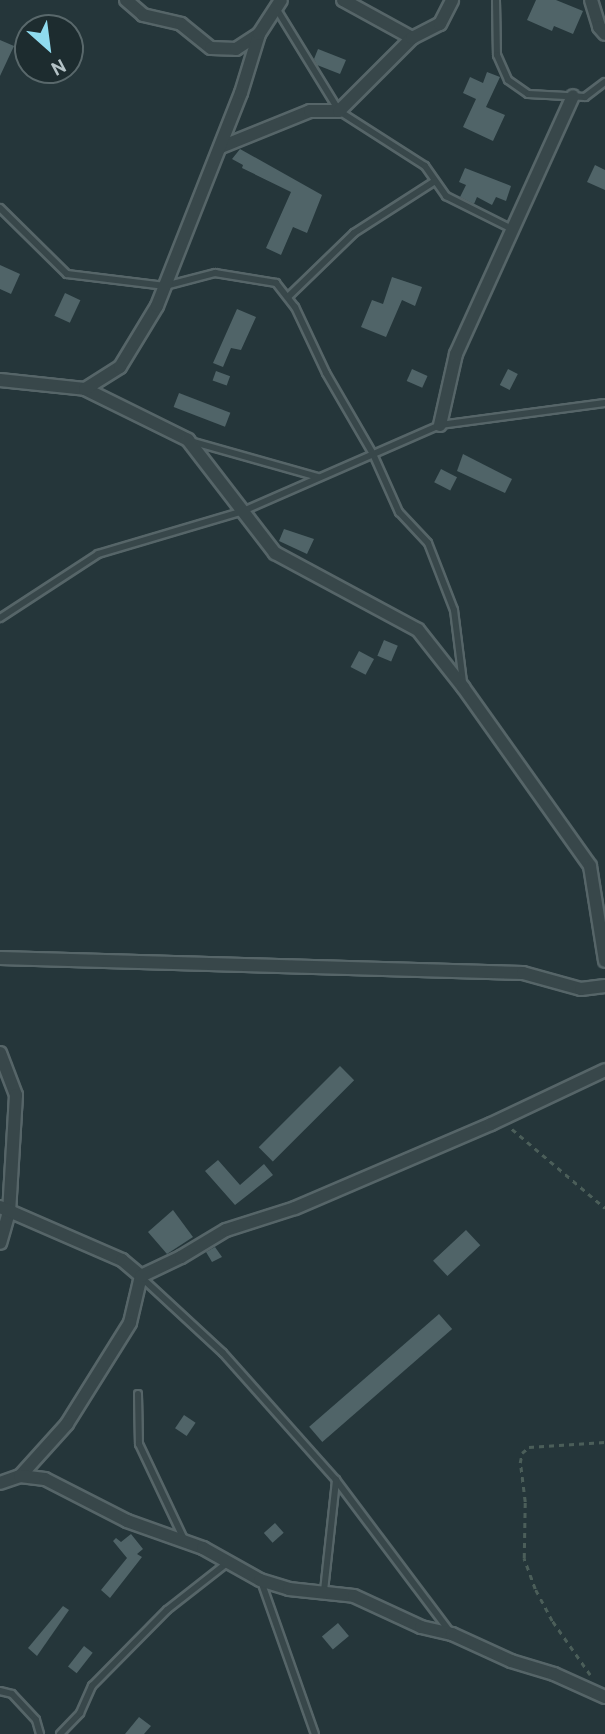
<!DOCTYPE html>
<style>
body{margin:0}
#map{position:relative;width:605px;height:1734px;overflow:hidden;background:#25363a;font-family:Overpass,sans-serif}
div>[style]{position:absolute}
.building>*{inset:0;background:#506468;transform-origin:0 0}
.path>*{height:2.5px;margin-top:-1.25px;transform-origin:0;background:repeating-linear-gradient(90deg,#4b5e59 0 5px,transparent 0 10px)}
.roads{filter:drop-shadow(2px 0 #566568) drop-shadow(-2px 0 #566568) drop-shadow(0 2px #566568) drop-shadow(0 -2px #566568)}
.service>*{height:6px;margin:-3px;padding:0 3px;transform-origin:3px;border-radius:3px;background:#38474a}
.minor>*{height:12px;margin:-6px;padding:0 6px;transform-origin:6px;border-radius:6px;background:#38474a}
span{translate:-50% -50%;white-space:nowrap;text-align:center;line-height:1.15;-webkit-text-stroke:5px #1d2c2f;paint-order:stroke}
.north{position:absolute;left:14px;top:14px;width:70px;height:70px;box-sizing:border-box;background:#1d2c2f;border:2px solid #59686b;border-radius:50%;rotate:152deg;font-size:19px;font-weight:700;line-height:28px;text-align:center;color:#b4c2c6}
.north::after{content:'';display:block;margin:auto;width:24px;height:32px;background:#8fdbef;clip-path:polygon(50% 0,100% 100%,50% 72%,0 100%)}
</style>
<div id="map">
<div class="building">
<div style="clip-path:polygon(536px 0,556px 0,583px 11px,573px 34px,554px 26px,552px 31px,527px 20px)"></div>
<div style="clip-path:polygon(0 40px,14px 46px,0 76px)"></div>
<div style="clip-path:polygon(318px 49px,346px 60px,340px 74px,317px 65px,314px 59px)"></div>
<div style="clip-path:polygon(487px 72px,500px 77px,486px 107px,505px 115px,493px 141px,463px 127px,476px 99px,463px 93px,470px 77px,483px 83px)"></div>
<div style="clip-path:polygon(240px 149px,322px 195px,307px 233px,293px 227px,281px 255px,266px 248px,291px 192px,242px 168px,243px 165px,232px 159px)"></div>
<div style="clip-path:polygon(595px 165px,605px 170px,605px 190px,587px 182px)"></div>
<div style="clip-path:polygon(465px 168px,511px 186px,506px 201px,496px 197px,492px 205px,477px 197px,474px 204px,460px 197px,466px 185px,459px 182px)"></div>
<div style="clip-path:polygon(0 265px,20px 274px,11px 294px,0 289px)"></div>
<div style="clip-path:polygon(392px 277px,422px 287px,415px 306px,402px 300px,386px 337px,361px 327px,372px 300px,383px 304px)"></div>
<div style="left:65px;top:293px;width:17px;height:25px;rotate:25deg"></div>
<div style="clip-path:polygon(237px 309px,256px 317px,241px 350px,231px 348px,223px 367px,213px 363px)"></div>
<div style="left:412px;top:369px;width:17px;height:13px;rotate:24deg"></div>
<div style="left:508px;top:369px;width:11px;height:18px;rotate:27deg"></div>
<div style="left:216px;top:371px;width:15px;height:10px;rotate:20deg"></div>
<div style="left:179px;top:393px;width:55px;height:15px;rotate:21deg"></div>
<div style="clip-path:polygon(463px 454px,512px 479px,505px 493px,457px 471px)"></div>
<div style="left:441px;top:469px;width:18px;height:15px;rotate:27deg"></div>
<div style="clip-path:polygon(284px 529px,314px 539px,307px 554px,279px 541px)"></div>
<div style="left:384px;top:640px;width:15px;height:17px;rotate:23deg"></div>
<div style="left:359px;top:651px;width:17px;height:18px;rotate:28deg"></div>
<div style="left:340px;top:1066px;width:20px;height:115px;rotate:45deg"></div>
<div style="clip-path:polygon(218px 1160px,240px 1185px,264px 1164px,273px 1175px,235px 1205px,205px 1171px)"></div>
<div style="clip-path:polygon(173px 1210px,193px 1237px,167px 1254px,148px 1232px)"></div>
<div style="left:466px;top:1230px;width:21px;height:45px;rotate:47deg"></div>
<div style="clip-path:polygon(215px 1247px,222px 1257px,212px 1262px,206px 1252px)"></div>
<div style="left:439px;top:1314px;width:20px;height:172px;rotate:49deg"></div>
<div style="left:184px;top:1415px;width:14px;height:16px;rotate:34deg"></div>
<div style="left:275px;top:1523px;width:13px;height:15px;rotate:48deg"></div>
<div style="clip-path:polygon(131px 1534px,143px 1549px,137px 1554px,142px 1557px,110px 1598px,101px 1590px,127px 1558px,113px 1541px,116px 1538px,121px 1542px)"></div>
<div style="clip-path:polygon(63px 1606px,69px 1610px,37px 1656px,28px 1648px)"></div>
<div style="left:338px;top:1623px;width:17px;height:21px;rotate:50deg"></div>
<div style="left:84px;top:1646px;width:11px;height:26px;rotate:38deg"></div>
<div style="clip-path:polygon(139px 1717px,151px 1726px,144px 1734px,125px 1734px)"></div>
</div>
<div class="path">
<div style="left:512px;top:1129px;width:122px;rotate:40.3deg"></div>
<div style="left:590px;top:1675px;width:66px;rotate:-125.1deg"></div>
<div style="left:552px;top:1621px;width:36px;rotate:-118deg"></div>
<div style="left:535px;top:1589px;width:33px;rotate:-110deg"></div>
<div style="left:524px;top:1558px;width:56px;rotate:-89deg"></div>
<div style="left:525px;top:1502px;width:39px;rotate:-97deg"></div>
<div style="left:520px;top:1463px;width:10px;rotate:-79deg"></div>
<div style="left:522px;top:1453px;width:9px;rotate:-41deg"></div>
<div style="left:529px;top:1447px;width:76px;rotate:-3.8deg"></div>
</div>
<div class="roads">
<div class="service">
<div style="left:496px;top:0;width:55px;rotate:89deg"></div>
<div style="left:497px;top:55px;width:27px;rotate:66deg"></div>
<div style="left:508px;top:80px;width:24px;rotate:35deg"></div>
<div style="left:528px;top:94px;width:57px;rotate:3deg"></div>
<div style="left:585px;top:97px;width:25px;rotate:-37deg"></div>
<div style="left:276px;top:8px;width:121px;rotate:58.5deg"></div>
<div style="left:339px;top:111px;width:102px;rotate:32.6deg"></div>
<div style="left:425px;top:166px;width:37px;rotate:55deg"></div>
<div style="left:446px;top:196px;width:74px;rotate:26.6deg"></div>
<div style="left:0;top:208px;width:94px;rotate:44.6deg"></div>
<div style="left:67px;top:274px;width:99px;rotate:7deg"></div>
<div style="left:165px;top:286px;width:52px;rotate:-14.6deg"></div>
<div style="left:215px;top:273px;width:62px;rotate:9.3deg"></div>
<div style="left:276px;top:283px;width:31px;rotate:52deg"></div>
<div style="left:295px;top:307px;width:73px;rotate:64.8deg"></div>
<div style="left:326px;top:373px;width:94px;rotate:59.9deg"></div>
<div style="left:373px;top:454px;width:64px;rotate:65.9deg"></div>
<div style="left:399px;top:512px;width:42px;rotate:46.9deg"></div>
<div style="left:428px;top:543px;width:72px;rotate:68.8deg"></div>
<div style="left:454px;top:610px;width:73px;rotate:82.9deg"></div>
<div style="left:288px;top:297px;width:92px;rotate:-44.1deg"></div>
<div style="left:354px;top:233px;width:96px;rotate:-32.7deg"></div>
<div style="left:190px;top:441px;width:133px;rotate:15.7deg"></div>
<div style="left:0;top:618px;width:117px;rotate:-33.1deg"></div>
<div style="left:98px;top:554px;width:151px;rotate:-16.5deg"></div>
<div style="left:243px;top:511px;width:215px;rotate:-23.6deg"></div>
<div style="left:440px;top:425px;width:166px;rotate:-7.6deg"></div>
<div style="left:142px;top:1278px;width:110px;rotate:42.8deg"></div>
<div style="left:223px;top:1353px;width:170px;rotate:48.3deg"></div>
<div style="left:336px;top:1480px;width:191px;rotate:53.1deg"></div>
<div style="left:138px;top:1394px;width:50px;rotate:88.9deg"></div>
<div style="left:139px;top:1444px;width:105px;rotate:64.7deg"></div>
<div style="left:261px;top:1581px;width:162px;rotate:70.6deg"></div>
<div style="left:324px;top:1591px;width:112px;rotate:-83.8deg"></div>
<div style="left:0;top:1691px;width:12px;rotate:14deg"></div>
<div style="left:12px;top:1694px;width:35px;rotate:47deg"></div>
<div style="left:36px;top:1720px;width:15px;rotate:74deg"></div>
<div style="left:60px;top:1734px;width:29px;rotate:-46deg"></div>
<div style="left:80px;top:1713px;width:30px;rotate:-66deg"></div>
<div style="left:92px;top:1686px;width:107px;rotate:-45.4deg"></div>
<div style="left:167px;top:1610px;width:76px;rotate:-38.1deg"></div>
</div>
<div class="minor">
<div style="left:126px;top:0;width:23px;rotate:41deg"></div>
<div style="left:143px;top:15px;width:39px;rotate:13deg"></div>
<div style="left:181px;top:24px;width:38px;rotate:39deg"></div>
<div style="left:211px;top:48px;width:25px;rotate:2deg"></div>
<div style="left:236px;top:49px;width:27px;rotate:-33deg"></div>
<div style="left:343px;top:0;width:79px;rotate:28.8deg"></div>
<div style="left:591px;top:0;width:28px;rotate:73deg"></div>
<div style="left:599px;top:27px;width:9px;rotate:49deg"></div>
<div style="left:221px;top:147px;width:96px;rotate:-22deg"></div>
<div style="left:310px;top:111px;width:29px"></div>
<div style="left:339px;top:111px;width:103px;rotate:-45deg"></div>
<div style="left:412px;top:38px;width:31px;rotate:-27deg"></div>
<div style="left:440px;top:24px;width:27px;rotate:-63deg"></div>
<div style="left:0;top:380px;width:85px;rotate:6deg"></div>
<div style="left:85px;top:389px;width:115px;rotate:26.3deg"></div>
<div style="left:188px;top:440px;width:143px;rotate:52.4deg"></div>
<div style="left:275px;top:553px;width:162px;rotate:28.3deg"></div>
<div style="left:418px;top:630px;width:73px;rotate:51.7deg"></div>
<div style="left:463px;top:687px;width:219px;rotate:54.6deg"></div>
<div style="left:590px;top:866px;width:96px;rotate:81deg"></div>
<div style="left:85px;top:389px;width:41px;rotate:-32.2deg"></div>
<div style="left:120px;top:367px;width:71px;rotate:-58.8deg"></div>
<div style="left:157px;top:306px;width:229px;rotate:-68.5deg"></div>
<div style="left:241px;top:93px;width:62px;rotate:-73deg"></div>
<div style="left:259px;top:34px;width:40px;rotate:-57.1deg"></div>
<div style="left:440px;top:425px;width:73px;rotate:-77.3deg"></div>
<div style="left:456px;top:354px;width:283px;rotate:-65.6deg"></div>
<div style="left:0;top:958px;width:523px;rotate:1.64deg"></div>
<div style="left:523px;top:973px;width:60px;rotate:15.4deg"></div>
<div style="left:581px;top:989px;width:24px;rotate:-7deg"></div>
<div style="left:0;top:1053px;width:45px;rotate:69.1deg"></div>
<div style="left:16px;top:1095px;width:117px;rotate:93.4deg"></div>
<div style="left:9px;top:1212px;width:32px;rotate:106deg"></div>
<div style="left:0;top:1207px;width:133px;rotate:23.5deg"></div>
<div style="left:122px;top:1260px;width:25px;rotate:40deg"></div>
<div style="left:141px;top:1276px;width:48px;rotate:103.2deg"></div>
<div style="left:130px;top:1323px;width:119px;rotate:122deg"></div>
<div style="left:67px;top:1424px;width:70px;rotate:132.1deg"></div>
<div style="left:20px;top:1476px;width:21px;rotate:161deg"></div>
<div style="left:141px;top:1276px;width:44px;rotate:-25.4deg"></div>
<div style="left:181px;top:1257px;width:52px;rotate:-31deg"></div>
<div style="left:226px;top:1230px;width:72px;rotate:-17.7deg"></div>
<div style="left:295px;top:1208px;width:213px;rotate:-23.2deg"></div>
<div style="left:491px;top:1124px;width:126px;rotate:-25.3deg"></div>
<div style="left:20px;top:1476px;width:25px;rotate:7deg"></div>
<div style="left:45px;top:1479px;width:92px;rotate:27.1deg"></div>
<div style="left:127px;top:1521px;width:81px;rotate:19.6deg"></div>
<div style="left:203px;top:1548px;width:65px;rotate:29.3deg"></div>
<div style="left:260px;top:1580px;width:30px;rotate:17deg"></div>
<div style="left:289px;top:1589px;width:65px;rotate:6.1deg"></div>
<div style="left:354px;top:1596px;width:74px;rotate:24.8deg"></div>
<div style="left:421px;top:1627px;width:32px;rotate:13deg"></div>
<div style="left:452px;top:1634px;width:65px;rotate:24.6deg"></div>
<div style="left:511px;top:1661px;width:45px;rotate:16.8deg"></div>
<div style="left:554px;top:1674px;width:56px;rotate:24.3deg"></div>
</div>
</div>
<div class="north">N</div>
</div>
